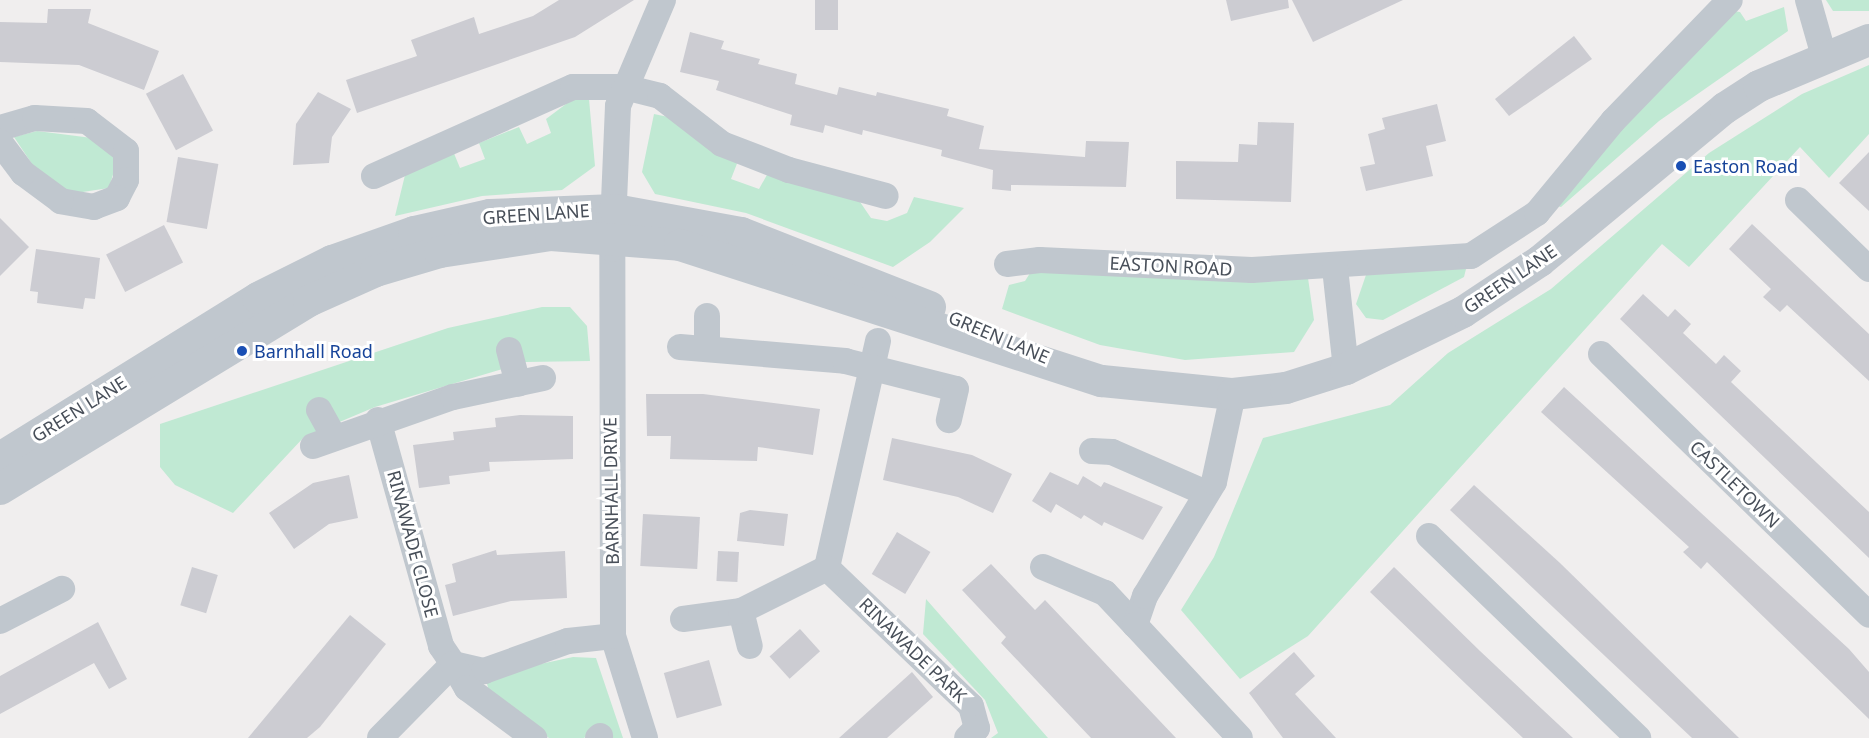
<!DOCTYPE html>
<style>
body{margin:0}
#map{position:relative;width:1869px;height:738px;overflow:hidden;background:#f0eeee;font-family:"Noto Sans",sans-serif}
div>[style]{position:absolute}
.green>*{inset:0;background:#c0e9d3}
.building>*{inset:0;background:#ccccd2;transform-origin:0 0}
.minor>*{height:26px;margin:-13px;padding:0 13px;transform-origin:13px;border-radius:13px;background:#c0c7ce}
.tertiary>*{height:32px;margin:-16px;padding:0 16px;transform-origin:16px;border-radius:16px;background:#c0c7ce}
.dots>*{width:16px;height:16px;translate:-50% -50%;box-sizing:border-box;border:3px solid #fff;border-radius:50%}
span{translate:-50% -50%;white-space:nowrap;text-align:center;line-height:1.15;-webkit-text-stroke:6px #fff;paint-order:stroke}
.transit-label{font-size:18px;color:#164399}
.left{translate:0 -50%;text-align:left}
.street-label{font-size:18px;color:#484f59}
</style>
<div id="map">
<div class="green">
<div style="clip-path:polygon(1826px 0,1869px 0,1869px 11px,1833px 11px)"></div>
<div style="clip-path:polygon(1784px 7px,1788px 31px,1659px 121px,1561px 207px,1553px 205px,1727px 10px,1740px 12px,1746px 21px)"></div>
<div style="clip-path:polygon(1869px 65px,1869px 134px,1829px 178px,1800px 147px,1689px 267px,1662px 244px,1308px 636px,1240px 679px,1181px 610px,1214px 557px,1263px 438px,1390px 405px,1448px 353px,1551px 289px,1709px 153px,1802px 94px)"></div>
<div style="clip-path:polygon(574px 98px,589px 99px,595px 166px,562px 190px,482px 196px,395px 216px,406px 171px,453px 151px,460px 168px,485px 159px,479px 143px,519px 127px,527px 144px,551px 133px,546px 119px)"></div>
<div style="clip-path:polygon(654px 114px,673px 118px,700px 143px,738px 161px,731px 179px,759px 189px,768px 173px,858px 199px,871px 218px,887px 221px,907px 213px,914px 197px,964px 208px,930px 242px,893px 267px,746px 213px,655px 194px,642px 172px)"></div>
<div style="clip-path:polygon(37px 131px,100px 139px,120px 151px,109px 188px,76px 193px,54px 186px,34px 167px,14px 137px)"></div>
<div style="clip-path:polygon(1467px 265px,1464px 277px,1383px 320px,1366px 318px,1356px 304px,1366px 275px)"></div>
<div style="clip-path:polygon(1032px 270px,1308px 278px,1314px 320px,1294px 352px,1185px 360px,1100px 345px,1002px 309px,1009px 285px,1025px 281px)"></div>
<div style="clip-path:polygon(542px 307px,570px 307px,587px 326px,590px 361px,526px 362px,375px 407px,304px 437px,233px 513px,175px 485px,160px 467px,160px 424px,448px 328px)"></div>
<div style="clip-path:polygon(926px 599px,1048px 738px,991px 738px,998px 733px,985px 700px,923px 634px)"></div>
<div style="clip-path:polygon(573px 657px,596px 658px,623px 738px,602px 738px,594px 730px,584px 738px,549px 738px,490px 695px,486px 680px,494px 674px)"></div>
</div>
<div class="building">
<div style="clip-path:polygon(559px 0,634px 0,575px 37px,357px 113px,346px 80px,417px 56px,411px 40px,474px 17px,479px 34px,533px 16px)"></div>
<div style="left:815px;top:0;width:23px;height:30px"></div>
<div style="clip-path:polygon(1226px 0,1288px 0,1289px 8px,1231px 21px)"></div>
<div style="clip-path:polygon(1292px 0,1403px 0,1313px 42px)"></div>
<div style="clip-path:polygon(48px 9px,91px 9px,88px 23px,159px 51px,144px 90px,79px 65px,0 62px,0 22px,47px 23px)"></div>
<div style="clip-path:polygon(690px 32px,724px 41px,721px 49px,760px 59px,758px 64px,797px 74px,795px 84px,837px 95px,839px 87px,876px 96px,877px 92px,949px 109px,947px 116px,984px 126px,979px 149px,1085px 157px,1086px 141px,1129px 142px,1126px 187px,1011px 185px,1011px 191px,992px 189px,993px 170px,941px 156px,942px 150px,863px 130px,862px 135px,825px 125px,823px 133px,790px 125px,792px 115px,716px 90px,719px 81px,680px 72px)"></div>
<div style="clip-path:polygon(1574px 36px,1592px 59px,1509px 116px,1495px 99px)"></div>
<div style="left:183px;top:74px;width:64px;height:42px;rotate:62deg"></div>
<div style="clip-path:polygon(318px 92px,351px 109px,332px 137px,329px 163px,293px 165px,296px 124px)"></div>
<div style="clip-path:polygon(1437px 104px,1446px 141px,1426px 146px,1433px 176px,1366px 191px,1360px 167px,1375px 164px,1368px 134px,1385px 129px,1382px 118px)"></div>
<div style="clip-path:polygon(1258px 122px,1294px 123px,1291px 202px,1176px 199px,1176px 161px,1238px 162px,1239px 144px,1257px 145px)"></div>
<div style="clip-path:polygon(1869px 152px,1869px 211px,1839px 183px)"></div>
<div style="left:178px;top:157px;width:41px;height:66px;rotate:10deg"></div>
<div style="clip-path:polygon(0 218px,29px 247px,0 276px)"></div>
<div style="clip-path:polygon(1752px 224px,1869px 334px,1869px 381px,1787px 305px,1780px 312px,1763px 297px,1771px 289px,1729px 249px)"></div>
<div style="left:164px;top:225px;width:42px;height:65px;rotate:63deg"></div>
<div style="clip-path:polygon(36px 249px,100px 258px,95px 299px,85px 298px,83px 309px,37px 303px,38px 292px,30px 291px)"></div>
<div style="clip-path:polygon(1643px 294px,1668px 317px,1675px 309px,1691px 324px,1683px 333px,1716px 364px,1724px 355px,1741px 371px,1731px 382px,1869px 512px,1869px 558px,1620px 319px)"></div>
<div style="clip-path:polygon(1564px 387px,1849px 649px,1869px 672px,1869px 719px,1707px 562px,1701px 569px,1683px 552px,1689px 547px,1541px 412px)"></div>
<div style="clip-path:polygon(646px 394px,703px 394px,820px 409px,813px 455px,758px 447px,757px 461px,670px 459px,671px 436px,647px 436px)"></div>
<div style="clip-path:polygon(520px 415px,573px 416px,573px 459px,489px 462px,490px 471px,449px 476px,450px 484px,419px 488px,413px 445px,454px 440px,453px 432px,496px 427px,495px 418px)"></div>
<div style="clip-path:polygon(892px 438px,972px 455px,1012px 474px,993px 513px,958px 497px,883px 480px)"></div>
<div style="clip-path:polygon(1050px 472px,1078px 485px,1083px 476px,1101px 487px,1104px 482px,1163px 507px,1143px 540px,1104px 522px,1102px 526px,1084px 515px,1081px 519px,1056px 504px,1051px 513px,1032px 501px)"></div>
<div style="clip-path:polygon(349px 475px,358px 518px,329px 524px,294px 549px,269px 513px,313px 483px)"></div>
<div style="clip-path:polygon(1474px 485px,1560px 563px,1739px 738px,1692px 738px,1450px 510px)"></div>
<div style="clip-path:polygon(750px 510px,788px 514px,784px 546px,737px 541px,740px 513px)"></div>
<div style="left:643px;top:514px;width:57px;height:52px;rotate:3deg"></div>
<div style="left:897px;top:532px;width:39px;height:49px;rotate:31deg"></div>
<div style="clip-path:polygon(496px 550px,497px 555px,565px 551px,567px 598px,511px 601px,453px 616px,445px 585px,456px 582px,452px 564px)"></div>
<div style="left:718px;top:551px;width:21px;height:30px;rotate:3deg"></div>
<div style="clip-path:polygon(991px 564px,1035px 610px,1045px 600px,1176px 738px,1091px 738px,1001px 643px,1006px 637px,962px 590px)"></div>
<div style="left:192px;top:567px;width:27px;height:40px;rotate:17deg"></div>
<div style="clip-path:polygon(1394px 567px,1480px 651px,1573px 738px,1523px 738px,1467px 685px,1370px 592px)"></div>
<div style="clip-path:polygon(350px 615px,386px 644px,320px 727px,307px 738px,248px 738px)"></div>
<div style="clip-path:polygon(98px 622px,127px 679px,109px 689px,94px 663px,0 714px,0 676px)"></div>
<div style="left:800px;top:629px;width:30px;height:41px;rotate:48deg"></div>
<div style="clip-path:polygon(1294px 652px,1315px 676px,1295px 694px,1336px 738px,1283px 738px,1249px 693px)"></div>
<div style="left:709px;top:660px;width:47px;height:47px;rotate:74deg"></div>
<div style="clip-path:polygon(912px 672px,933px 697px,887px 738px,839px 738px)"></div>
</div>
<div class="minor">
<div style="left:1808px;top:0;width:58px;rotate:74.1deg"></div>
<div style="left:0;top:128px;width:36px;rotate:-16deg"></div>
<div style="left:35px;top:118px;width:52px;rotate:3.3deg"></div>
<div style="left:87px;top:121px;width:49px;rotate:37.6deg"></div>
<div style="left:126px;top:151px;width:29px;rotate:90deg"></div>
<div style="left:126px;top:180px;width:20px;rotate:117deg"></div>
<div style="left:117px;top:198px;width:25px;rotate:159deg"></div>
<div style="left:94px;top:207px;width:34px;rotate:-170deg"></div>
<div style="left:61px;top:201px;width:47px;rotate:-143.6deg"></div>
<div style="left:23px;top:173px;width:39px;rotate:-127deg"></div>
<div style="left:374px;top:176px;width:218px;rotate:-24.1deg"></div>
<div style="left:573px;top:87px;width:51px"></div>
<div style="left:624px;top:87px;width:37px;rotate:14deg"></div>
<div style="left:660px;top:96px;width:78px;rotate:37.7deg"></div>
<div style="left:722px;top:144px;width:72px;rotate:21.2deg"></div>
<div style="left:789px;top:170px;width:100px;rotate:15deg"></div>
<div style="left:1798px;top:200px;width:99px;rotate:44.2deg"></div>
<div style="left:1007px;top:264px;width:33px;rotate:-7deg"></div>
<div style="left:1040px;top:260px;width:212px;rotate:2.7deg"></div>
<div style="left:1252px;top:270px;width:219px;rotate:-3.7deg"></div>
<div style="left:1471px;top:256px;width:79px;rotate:-33.1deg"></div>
<div style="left:1537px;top:213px;width:119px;rotate:-50.4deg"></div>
<div style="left:1613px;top:121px;width:168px;rotate:-46deg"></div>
<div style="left:1335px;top:268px;width:102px;rotate:83.8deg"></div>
<div style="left:878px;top:341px;width:233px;rotate:102.7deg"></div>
<div style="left:827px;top:568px;width:199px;rotate:43.8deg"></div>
<div style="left:971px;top:706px;width:23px;rotate:75deg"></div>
<div style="left:977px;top:728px;width:14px;rotate:135deg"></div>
<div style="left:680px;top:347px;width:166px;rotate:4.8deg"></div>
<div style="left:845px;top:361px;width:114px;rotate:14.2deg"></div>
<div style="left:956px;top:389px;width:32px;rotate:103deg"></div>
<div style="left:707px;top:349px;width:33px;rotate:-90deg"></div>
<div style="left:509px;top:350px;width:35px;rotate:75deg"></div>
<div style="left:1601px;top:354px;width:374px;rotate:44.2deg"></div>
<div style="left:319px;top:410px;width:31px;rotate:61deg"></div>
<div style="left:378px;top:420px;width:235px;rotate:74.4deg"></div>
<div style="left:441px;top:646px;width:22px;rotate:56deg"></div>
<div style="left:453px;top:664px;width:32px;rotate:13deg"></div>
<div style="left:484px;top:671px;width:89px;rotate:-19.7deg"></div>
<div style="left:568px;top:641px;width:45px;rotate:-6.3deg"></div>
<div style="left:313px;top:446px;width:148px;rotate:-19.3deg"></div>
<div style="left:453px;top:397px;width:92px;rotate:-11.9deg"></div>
<div style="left:1092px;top:451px;width:20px;rotate:3deg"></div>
<div style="left:1112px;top:452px;width:103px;rotate:23.6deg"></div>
<div style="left:1429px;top:536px;width:291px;rotate:44deg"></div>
<div style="left:1043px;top:567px;width:67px;rotate:22.8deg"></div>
<div style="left:1105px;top:593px;width:44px;rotate:46.8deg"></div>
<div style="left:1135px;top:625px;width:31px;rotate:-71deg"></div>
<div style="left:1145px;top:596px;width:133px;rotate:-58.8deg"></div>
<div style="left:1214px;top:482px;width:90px;rotate:-77.8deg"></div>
<div style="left:741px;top:611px;width:36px;rotate:76deg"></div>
<div style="left:683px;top:619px;width:59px;rotate:-7.9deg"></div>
<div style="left:741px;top:611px;width:96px;rotate:-26.6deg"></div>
<div style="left:0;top:621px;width:70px;rotate:-27.3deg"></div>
<div style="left:1135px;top:625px;width:154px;rotate:47.1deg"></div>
<div style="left:380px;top:738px;width:104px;rotate:-45.4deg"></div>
<div style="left:453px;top:664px;width:28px;rotate:60deg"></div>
<div style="left:467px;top:688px;width:84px;rotate:36.7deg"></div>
<div style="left:598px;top:738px;width:3px;rotate:-45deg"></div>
<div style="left:645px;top:738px;width:107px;rotate:-107.4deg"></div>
<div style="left:613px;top:636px;width:387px;rotate:-90.1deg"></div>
<div style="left:612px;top:249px;width:143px;rotate:-87.6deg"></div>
<div style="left:618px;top:106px;width:115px;rotate:-67deg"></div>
</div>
<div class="tertiary">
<div style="left:0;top:458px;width:304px;rotate:-31.8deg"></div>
<div style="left:258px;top:298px;width:83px;rotate:-26.6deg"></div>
<div style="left:332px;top:261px;width:87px;rotate:-19.5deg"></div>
<div style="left:414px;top:232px;width:78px;rotate:-12.6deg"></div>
<div style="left:490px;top:215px;width:125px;rotate:-2.3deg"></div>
<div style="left:615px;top:210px;width:128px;rotate:10.3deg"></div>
<div style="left:741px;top:233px;width:203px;rotate:21.4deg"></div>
<div style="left:0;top:489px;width:362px;rotate:-31.3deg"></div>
<div style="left:309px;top:301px;width:73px;rotate:-24.1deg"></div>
<div style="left:376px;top:271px;width:67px;rotate:-16.5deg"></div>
<div style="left:440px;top:252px;width:112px;rotate:-8.7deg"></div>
<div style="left:551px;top:235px;width:129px;rotate:4.4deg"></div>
<div style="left:680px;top:245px;width:443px;rotate:17.9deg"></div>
<div style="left:1102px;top:381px;width:132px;rotate:5.7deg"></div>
<div style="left:1233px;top:394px;width:53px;rotate:-6.5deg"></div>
<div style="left:1286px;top:388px;width:63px;rotate:-17.6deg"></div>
<div style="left:1346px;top:369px;width:130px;rotate:-26deg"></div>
<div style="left:1463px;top:312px;width:92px;rotate:-33.5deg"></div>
<div style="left:1540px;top:261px;width:240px;rotate:-39.6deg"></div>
<div style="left:1725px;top:108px;width:40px;rotate:-32.9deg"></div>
<div style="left:1759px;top:86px;width:119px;rotate:-22.7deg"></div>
</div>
<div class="dots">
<div style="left:1681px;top:166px;background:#1a4fb4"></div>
<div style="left:242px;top:351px;background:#1a4fb4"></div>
</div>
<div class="transit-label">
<span class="left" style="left:1693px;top:166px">Easton Road</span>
<span class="left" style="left:254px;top:351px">Barnhall Road</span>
</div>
<div class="street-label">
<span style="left:536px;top:214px;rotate:-4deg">GREEN LANE</span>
<span style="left:1171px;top:266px;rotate:3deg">EASTON ROAD</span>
<span style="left:1510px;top:279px;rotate:-34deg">GREEN LANE</span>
<span style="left:999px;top:337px;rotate:23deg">GREEN LANE</span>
<span style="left:79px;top:409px;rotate:-32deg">GREEN LANE</span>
<span style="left:1735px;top:484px;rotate:44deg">CASTLETOWN</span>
<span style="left:611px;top:491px;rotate:-91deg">BARNHALL DRIVE</span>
<span style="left:413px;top:544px;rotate:75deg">RINAWADE CLOSE</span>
<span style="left:913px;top:650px;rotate:44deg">RINAWADE PARK</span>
</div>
</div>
